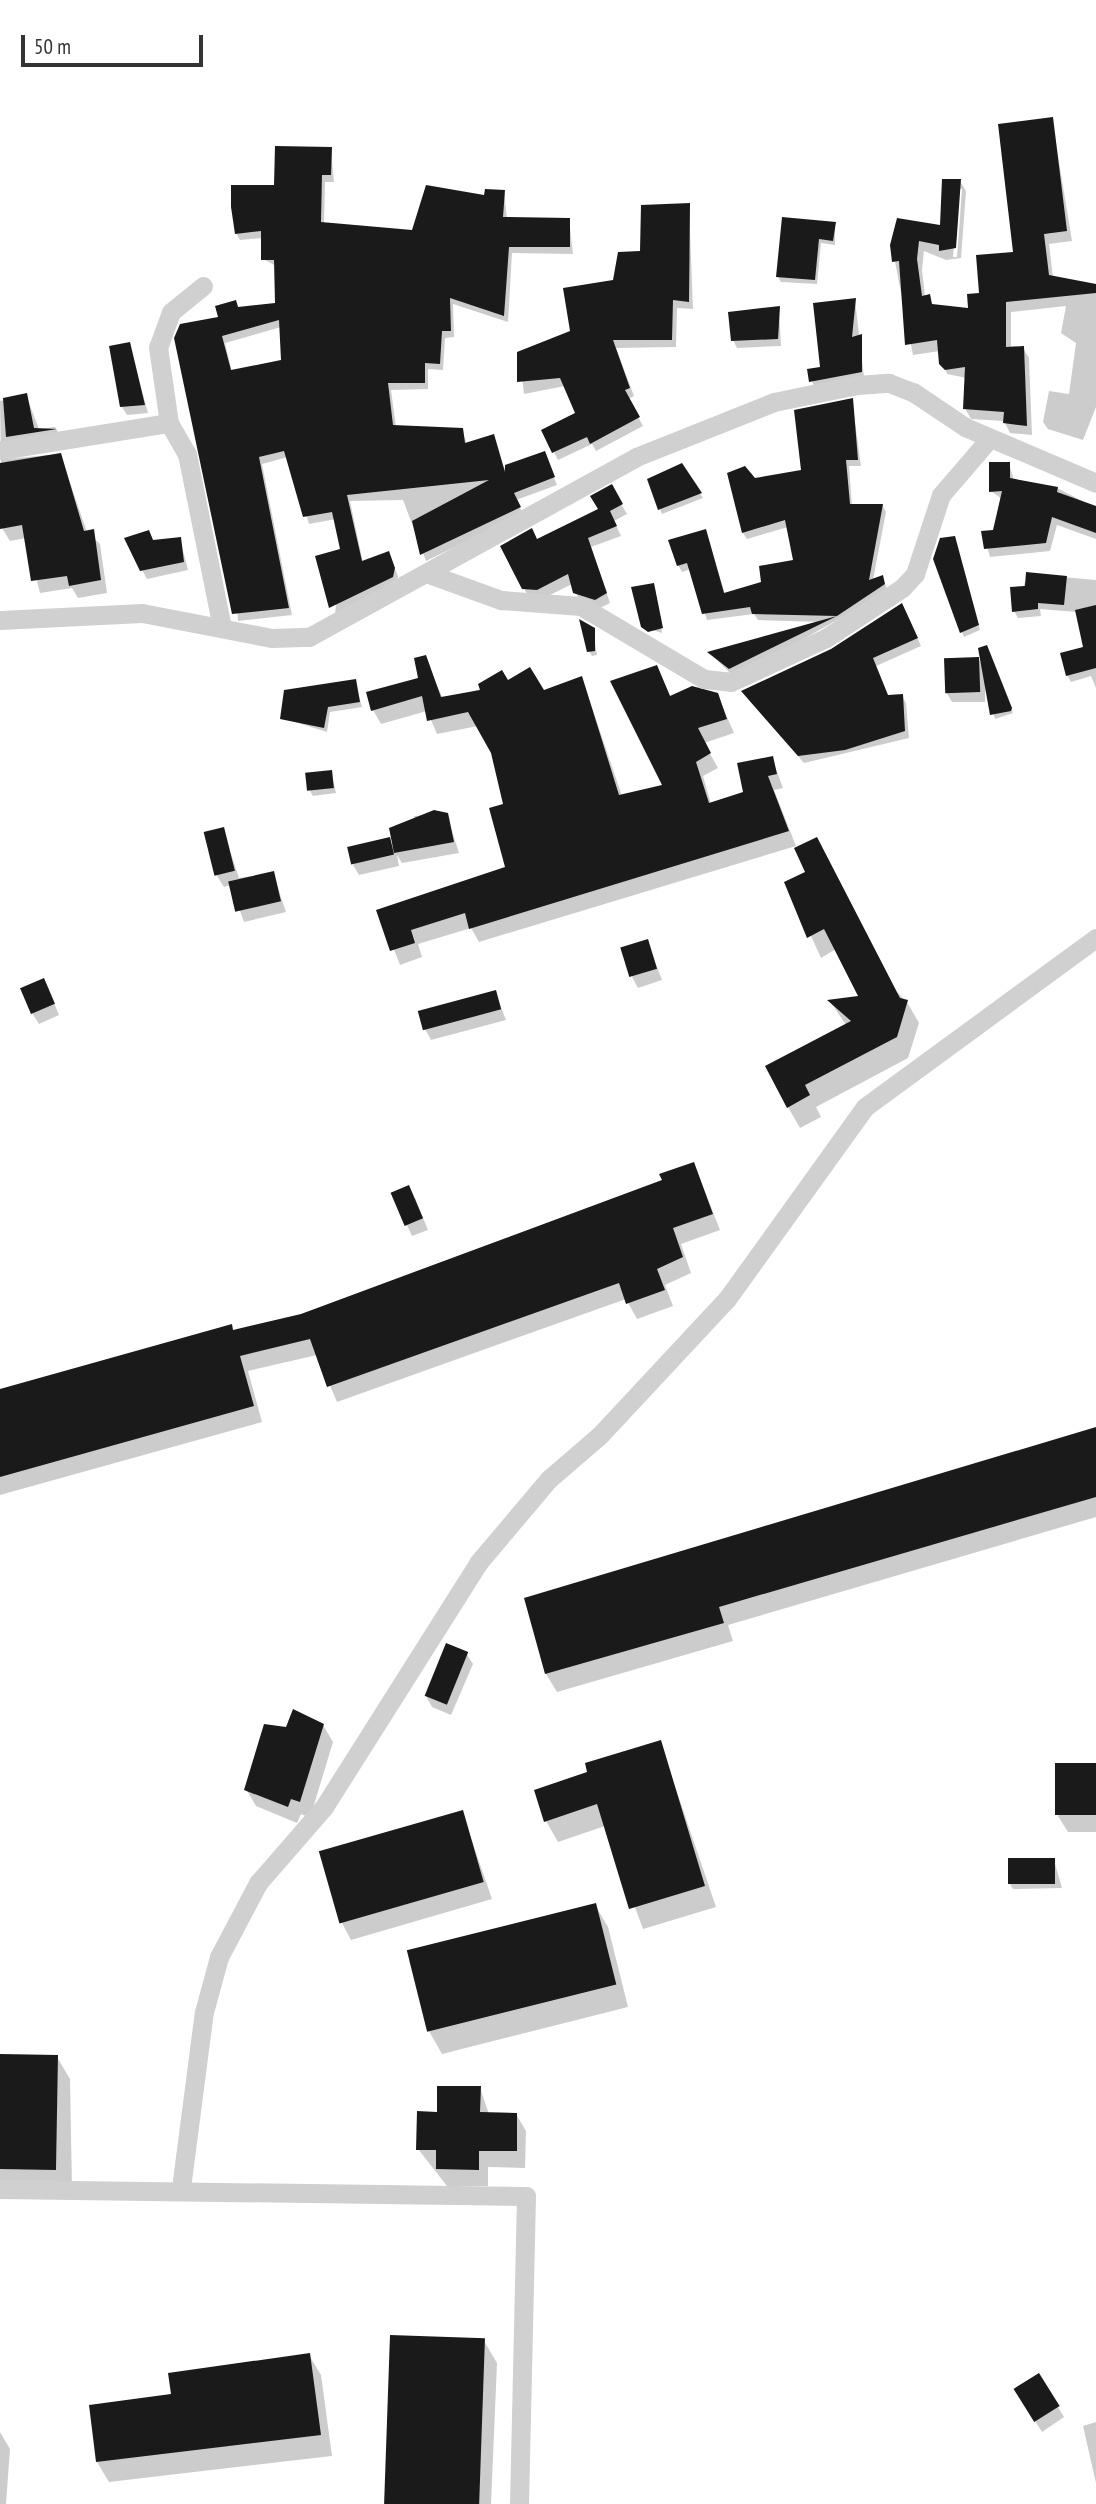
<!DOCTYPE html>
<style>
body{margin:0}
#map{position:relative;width:1096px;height:2504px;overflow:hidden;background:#fff;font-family:"PT Sans Narrow",sans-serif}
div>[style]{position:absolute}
.shadow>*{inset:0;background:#0003}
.building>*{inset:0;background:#1a1a1a;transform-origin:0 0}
.minor>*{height:19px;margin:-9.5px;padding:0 9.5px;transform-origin:9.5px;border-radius:9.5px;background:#d0d0d0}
span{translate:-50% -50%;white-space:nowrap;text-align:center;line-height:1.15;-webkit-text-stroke:7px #fff;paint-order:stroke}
.scale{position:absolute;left:21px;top:35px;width:182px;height:32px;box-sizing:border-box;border:4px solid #333;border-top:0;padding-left:9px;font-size:21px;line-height:24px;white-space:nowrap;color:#333;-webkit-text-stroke:5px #fff;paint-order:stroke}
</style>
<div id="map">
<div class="shadow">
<div style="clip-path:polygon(evenodd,1052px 119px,1072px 241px,1049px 244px,1053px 277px,1096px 285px,1096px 407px,1083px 440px,1048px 429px,1043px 422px,1049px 391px,1069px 394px,1076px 343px,1061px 333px,1066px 306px,1011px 312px,1011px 348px,1023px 348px,1029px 358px,1032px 435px,1010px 433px,1004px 421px,971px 419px,965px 408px,967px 378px,947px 374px,940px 351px,913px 355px,892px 246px,942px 227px,960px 181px,966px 191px,961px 258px,946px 260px,924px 251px,922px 270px,925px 297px,935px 306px,970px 310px,1015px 253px,1052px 119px,959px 189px,962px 189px,957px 257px,953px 257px,959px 189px)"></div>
<div style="clip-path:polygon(evenodd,331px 149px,334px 182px,325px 182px,324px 224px,413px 232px,504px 192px,507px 218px,569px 219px,573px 254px,512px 253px,508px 322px,453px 304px,454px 337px,445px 338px,443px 370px,428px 369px,428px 389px,391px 390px,396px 427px,462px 430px,467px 444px,493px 437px,504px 468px,544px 453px,557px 485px,516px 500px,523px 514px,426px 561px,403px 500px,350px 501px,363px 563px,388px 553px,398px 576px,396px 584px,335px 614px,342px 550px,336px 519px,309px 524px,288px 457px,262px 464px,292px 615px,238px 621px,220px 319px,236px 302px,239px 308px,277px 305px,276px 266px,263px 259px,263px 238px,240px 240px,236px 233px,276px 187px,331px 149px,281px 327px,283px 361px,232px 372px,225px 343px,281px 327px)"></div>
<div style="clip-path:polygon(689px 205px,693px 309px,677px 308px,676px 347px,616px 348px,634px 396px,628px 399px,643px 426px,596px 451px,592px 444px,558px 460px,543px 430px,577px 414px,565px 386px,524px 394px,519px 353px,572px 332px)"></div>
<div style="clip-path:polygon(835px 224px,835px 245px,821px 243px,817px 284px,781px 282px,778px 277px)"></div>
<div style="clip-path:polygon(855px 300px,864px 377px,814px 387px,809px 371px,822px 368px)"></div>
<div style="clip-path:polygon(779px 308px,781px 346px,737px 348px,733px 340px)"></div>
<div style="clip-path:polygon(129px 344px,148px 413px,127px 415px,122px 407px)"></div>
<div style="clip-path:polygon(26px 395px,39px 429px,55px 427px,63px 441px,5px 459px,60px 454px,87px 532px,100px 544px,107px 593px,78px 598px,72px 588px,40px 593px,26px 538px,10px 541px,2px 528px,0 401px)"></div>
<div style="clip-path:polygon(852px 400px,861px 466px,849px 466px,852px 506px,882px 505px,886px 512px,873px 580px,882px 577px,888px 591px,735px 678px,710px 653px,821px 622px,758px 620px,754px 614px,707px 620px,691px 569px,682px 572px,678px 565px,706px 531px,725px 594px,763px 583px,795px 561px,788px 527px,747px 539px,743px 533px,755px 479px,803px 472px)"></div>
<div style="clip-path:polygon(1009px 464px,1014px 480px,1057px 488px,1096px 508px,1096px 539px,1057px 525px,1050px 551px,990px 557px,983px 532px,995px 531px,1002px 499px,991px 491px)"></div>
<div style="clip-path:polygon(681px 465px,703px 498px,662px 514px,649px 480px)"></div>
<div style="clip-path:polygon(611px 487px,627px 514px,614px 521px,621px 536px,591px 547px,610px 603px,600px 608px,580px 602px,572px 584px,542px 599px,529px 598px,524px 588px,537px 541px,600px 510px)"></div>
<div style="clip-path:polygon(149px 532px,154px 542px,180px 539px,188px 570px,147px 579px,142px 570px)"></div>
<div style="clip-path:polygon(954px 538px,980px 630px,964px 637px,962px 632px)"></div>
<div style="clip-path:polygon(1028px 574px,1096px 580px,1096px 688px,1091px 676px,1071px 682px,1067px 675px,1086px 648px,1077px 612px,1040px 609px,1041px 616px,1018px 618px,1014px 611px)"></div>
<div style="clip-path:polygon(653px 585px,655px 589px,662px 633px,643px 627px)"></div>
<div style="clip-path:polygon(906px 612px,921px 646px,876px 666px,888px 697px,902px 696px,906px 703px,909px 738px,804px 763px,748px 699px)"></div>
<div style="clip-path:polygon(593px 630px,597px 655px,592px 656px,589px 651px)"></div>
<div style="clip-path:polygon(989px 652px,1013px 713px,995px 719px,985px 685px,985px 702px,952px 702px,946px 692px,978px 659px,983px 666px)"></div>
<div style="clip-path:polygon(425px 657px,443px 699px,508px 682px,543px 692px,582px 678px,622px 796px,665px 786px,656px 667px,671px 697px,717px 694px,734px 733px,704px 743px,718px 768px,703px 776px,711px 804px,745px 793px,772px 758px,783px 788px,774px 790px,796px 846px,479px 942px,471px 928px,418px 944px,422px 957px,400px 965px,379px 911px,508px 868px,505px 806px,493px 752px,478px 726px,437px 734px,427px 711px,381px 724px,373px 710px,420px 679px)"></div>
<div style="clip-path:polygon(355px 681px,362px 707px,330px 712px,327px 732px,282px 718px)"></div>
<div style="clip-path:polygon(331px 772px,336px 793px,313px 796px,310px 791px)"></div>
<div style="clip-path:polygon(447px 815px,459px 853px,402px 863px,397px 855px,399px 866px,359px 875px,353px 865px,389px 839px,394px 848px,416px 825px,414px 816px)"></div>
<div style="clip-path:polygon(223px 829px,239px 878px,273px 873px,286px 912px,244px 922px,231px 885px,224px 887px,217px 876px)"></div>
<div style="clip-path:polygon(787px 883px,907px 1002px,919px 1023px,908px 1058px,816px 1107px,821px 1117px,800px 1128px,788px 1107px,846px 1025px,830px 1001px,861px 997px,836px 949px,821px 958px)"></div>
<div style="clip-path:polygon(647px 941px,662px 980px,638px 988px,632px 977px)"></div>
<div style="clip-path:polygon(49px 991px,59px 1015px,39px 1024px,32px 1013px)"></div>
<div style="clip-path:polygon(495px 992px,506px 1020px,431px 1040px,425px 1029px)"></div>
<div style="clip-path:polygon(694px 1164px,720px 1230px,681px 1244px,691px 1273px,665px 1285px,673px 1306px,637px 1319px,626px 1299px,337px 1402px,317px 1355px,248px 1371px,262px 1422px,0 1495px,0 1391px,231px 1326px,234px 1332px,301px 1315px,664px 1181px)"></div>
<div style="clip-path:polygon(393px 1195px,415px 1198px,428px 1230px,412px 1236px)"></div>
<div style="clip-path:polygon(1096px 1429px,1096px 1517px,728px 1625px,733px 1641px,557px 1692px,546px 1674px,526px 1599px)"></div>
<div style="clip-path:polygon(466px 1653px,473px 1664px,451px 1715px,432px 1707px,426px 1696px)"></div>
<div style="clip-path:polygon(323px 1725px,333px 1742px,310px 1818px,301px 1814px,297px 1823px,256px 1806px,246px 1789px,287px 1729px)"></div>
<div style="clip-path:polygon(660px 1742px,716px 1907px,643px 1929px,605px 1826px,558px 1842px,546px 1821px,590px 1774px)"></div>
<div style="clip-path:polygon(1096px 1765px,1096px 1832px,1068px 1832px,1058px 1816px)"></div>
<div style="clip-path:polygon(462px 1812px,492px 1899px,351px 1940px,342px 1923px)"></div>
<div style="clip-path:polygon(1054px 1860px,1062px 1888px,1013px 1889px,1010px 1884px)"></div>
<div style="clip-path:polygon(595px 1905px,608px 1927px,628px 2007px,442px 2054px,429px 2031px)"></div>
<div style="clip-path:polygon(0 2056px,57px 2057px,70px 2079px,72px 2189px,0 2189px)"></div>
<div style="clip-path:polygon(480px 2088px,489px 2114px,516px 2114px,526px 2131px,525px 2168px,488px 2167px,488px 2186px,447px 2186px,418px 2149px,438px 2113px)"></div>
<div style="clip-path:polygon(484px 2341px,497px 2363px,491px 2504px,385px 2504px)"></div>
<div style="clip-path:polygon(309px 2355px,321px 2375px,332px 2456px,109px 2482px,97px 2462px,173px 2396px)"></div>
<div style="clip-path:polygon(1016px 2391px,1058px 2407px,1064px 2417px,1042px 2432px)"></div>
<div style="clip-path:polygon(1096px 2422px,1096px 2483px,1083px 2426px)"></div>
<div style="clip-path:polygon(0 2432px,10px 2449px,6px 2504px,0 2504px)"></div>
</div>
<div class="building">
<div style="clip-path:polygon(1053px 117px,1067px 231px,1044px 234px,1049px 275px,1096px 284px,1096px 293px,1006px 302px,1006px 347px,1024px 346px,1027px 426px,1003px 423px,1004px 412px,963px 409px,965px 367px,945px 370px,939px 364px,937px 340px,905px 345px,899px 261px,892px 262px,890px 245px,897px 218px,940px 225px,942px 179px,961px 179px,956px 248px,939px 251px,939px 245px,919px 241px,917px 259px,922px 296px,930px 294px,932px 304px,968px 308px,967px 294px,979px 293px,976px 255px,1013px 252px,998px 124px)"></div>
<div style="clip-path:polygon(evenodd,275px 146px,332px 147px,331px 175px,322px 175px,321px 222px,412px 230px,426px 185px,484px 195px,485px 189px,505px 190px,503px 217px,570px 218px,570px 247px,509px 247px,504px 316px,450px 298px,451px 331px,442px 331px,440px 364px,425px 363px,425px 383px,388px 383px,393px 425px,463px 428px,465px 443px,494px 434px,505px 472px,505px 465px,545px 451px,555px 477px,514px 493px,521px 507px,420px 555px,412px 521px,489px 480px,347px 495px,362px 561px,389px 551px,395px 568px,393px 577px,329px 608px,315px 556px,340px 549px,332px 512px,303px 517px,284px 451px,259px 457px,289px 608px,232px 614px,174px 338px,180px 324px,218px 317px,215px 306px,236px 300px,238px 307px,275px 303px,274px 260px,261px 260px,261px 231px,235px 234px,231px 207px,231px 185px,274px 185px,275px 146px,279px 320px,281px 360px,231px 370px,222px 336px,279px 320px)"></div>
<div style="clip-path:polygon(690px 203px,689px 302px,673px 300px,672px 340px,613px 340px,630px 388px,625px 390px,640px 417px,590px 444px,587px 437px,552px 453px,541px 430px,575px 413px,560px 378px,517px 382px,517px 352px,570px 331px,563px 288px,613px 280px,618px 252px,640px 251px,641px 205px)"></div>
<div style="clip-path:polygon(782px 217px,836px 222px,833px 241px,819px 239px,815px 280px,776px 277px)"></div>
<div style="clip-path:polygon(856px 298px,852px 337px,862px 334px,862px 372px,809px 382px,807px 369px,820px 367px,813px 303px)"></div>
<div style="clip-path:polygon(780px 306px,778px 339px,731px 341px,728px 312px)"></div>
<div style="clip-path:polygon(130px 342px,145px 405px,120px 407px,109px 346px)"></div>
<div style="clip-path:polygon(27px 393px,34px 428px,57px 429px,6px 437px,3px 398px)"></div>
<div style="clip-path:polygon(853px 398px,858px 460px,846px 460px,850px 504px,883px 504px,869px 580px,883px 575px,885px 584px,837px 616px,752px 614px,750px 607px,702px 614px,687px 563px,677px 566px,668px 540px,706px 529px,724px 593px,761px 582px,759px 566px,793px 560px,785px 520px,742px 533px,727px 473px,745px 466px,755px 478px,801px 470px,794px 410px)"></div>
<div style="clip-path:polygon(61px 453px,84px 531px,94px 529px,101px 580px,69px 586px,67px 576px,31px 581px,22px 525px,0 529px,0 463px)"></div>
<div style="clip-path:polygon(989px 462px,1010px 462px,1010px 478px,1058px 487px,1057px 492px,1096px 506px,1096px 533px,1052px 517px,1046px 543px,984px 549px,981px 531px,993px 530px,1002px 491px,989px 492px)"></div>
<div style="clip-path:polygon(682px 463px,702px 493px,658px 510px,647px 479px)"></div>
<div style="clip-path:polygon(612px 484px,623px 504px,610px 511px,617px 526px,588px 538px,607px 593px,595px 600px,573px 593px,568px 574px,537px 590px,522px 589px,500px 546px,532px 528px,537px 539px,598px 509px,590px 496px)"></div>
<div style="clip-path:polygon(149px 530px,153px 540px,181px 537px,184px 562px,140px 571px,124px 538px)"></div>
<div style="clip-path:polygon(955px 536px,979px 625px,960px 633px,933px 559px,940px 538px)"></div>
<div style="clip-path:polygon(1026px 572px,1067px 576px,1064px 605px,1038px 603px,1038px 609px,1012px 612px,1010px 587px,1025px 586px)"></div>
<div style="clip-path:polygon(654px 583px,663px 628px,648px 632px,641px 627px,631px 587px)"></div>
<div style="clip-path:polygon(902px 603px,918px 638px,873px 658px,888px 695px,903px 694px,905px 731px,845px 750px,798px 756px,741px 691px,831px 649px)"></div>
<div style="clip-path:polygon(1096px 605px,1096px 668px,1066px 676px,1060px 653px,1083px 647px,1075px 610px)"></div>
<div style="clip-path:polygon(837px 616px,729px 669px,707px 652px)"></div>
<div style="clip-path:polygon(579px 619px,595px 628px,595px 651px,587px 652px)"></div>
<div style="clip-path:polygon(987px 645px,1012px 708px,1011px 711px,990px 715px,978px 648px)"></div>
<div style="clip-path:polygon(426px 655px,441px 697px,480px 690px,478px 684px,502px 670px,508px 680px,530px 667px,544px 690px,582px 676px,619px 795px,662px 785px,610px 681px,657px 665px,670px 696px,692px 686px,718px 693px,727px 719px,698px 728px,711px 753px,696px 762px,709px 803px,743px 792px,737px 763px,773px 756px,777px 774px,768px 776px,789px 831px,469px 929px,465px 913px,411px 930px,415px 943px,390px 951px,376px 910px,505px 867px,489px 808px,503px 804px,491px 753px,468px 712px,427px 721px,422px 696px,371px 711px,366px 692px,418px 678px,414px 658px)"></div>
<div style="left:979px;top:657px;width:35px;height:35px;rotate:88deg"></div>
<div style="clip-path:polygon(356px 679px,360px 702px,328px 707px,324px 728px,280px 719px,284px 690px)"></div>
<div style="left:332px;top:770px;width:18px;height:27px;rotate:84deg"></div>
<div style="clip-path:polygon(434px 810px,448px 813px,454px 842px,394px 853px,389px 828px)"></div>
<div style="left:224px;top:827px;width:45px;height:21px;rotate:76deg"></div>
<div style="left:390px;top:837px;width:18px;height:44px;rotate:77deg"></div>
<div style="clip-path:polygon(817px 837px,900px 998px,908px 1000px,897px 1037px,805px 1085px,810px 1095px,787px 1108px,765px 1066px,851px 1021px,827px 1000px,858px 996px,824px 929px,807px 938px,784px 882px,805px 872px,794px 848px)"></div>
<div style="left:274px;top:871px;width:31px;height:47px;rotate:77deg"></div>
<div style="left:648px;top:939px;width:31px;height:29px;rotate:73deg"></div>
<div style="left:44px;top:978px;width:28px;height:26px;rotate:67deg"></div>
<div style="left:496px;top:990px;width:20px;height:81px;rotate:75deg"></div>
<div style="clip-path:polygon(694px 1162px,713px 1214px,673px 1228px,683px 1257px,657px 1269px,665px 1290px,626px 1304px,619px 1283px,327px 1387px,310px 1339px,240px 1356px,254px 1406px,0 1477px,0 1389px,232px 1324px,233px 1330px,301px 1314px,662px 1180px,659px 1174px)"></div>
<div style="left:409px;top:1185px;width:36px;height:20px;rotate:67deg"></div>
<div style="clip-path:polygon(1096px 1427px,1096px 1497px,719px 1607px,724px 1623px,545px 1674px,524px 1598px)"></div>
<div style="left:446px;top:1643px;width:24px;height:57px;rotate:22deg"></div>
<div style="clip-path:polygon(293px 1709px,324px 1724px,300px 1802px,291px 1799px,288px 1807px,244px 1790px,264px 1724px,286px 1727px)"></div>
<div style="clip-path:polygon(661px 1740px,705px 1886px,629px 1909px,597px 1804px,544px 1822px,534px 1790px,587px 1772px,585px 1763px)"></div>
<div style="left:1096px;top:1763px;width:52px;height:41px;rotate:90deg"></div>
<div style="left:463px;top:1810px;width:75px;height:150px;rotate:74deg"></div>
<div style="left:1008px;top:1858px;width:47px;height:26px"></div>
<div style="left:596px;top:1903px;width:84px;height:195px;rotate:76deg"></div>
<div style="left:0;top:2054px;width:58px;height:115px;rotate:1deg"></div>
<div style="clip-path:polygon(437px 2086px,481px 2086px,480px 2112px,517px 2113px,517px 2151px,479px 2151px,479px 2170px,436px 2169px,436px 2150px,416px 2150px,417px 2111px,437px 2112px)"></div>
<div style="left:390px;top:2335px;width:95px;height:169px;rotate:2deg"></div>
<div style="clip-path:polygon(310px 2353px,321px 2435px,96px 2462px,89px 2405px,171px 2394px,168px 2373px)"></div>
<div style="left:1039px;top:2373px;width:39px;height:30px;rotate:58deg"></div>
</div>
<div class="minor">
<div style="left:203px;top:286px;width:41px;rotate:140.9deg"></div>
<div style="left:171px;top:312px;width:37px;rotate:110deg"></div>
<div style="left:158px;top:347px;width:77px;rotate:81.8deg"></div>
<div style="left:169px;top:423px;width:36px;rotate:60deg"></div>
<div style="left:187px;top:454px;width:177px;rotate:78.6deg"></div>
<div style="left:0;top:450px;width:171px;rotate:-9.1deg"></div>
<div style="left:429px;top:574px;width:77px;rotate:19.9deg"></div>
<div style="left:501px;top:600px;width:80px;rotate:4.3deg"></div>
<div style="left:581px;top:606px;width:143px;rotate:30.7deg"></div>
<div style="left:704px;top:679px;width:27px;rotate:6deg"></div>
<div style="left:731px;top:682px;width:105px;rotate:-24.9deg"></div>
<div style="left:826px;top:638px;width:91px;rotate:-33.3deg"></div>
<div style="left:902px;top:588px;width:19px;rotate:-47deg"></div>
<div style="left:915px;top:574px;width:83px;rotate:-71.8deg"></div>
<div style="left:941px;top:495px;width:75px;rotate:-49.3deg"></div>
<div style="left:0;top:620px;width:142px;rotate:-2.8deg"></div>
<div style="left:142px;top:613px;width:132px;rotate:10.9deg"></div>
<div style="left:272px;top:638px;width:37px;rotate:-2deg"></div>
<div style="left:309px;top:637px;width:373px;rotate:-28.8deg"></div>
<div style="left:636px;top:457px;width:149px;rotate:-21.7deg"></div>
<div style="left:774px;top:402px;width:85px;rotate:-11.6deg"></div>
<div style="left:857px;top:385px;width:32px;rotate:-4deg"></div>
<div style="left:889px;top:383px;width:26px;rotate:21deg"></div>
<div style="left:913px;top:392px;width:63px;rotate:33.9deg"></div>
<div style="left:965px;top:427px;width:142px;rotate:23.1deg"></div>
<div style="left:181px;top:2188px;width:177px;rotate:-82.6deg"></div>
<div style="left:204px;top:2012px;width:57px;rotate:-74.7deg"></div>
<div style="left:219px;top:1957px;width:84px;rotate:-62.2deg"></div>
<div style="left:258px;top:1883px;width:101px;rotate:-49deg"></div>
<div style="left:324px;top:1807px;width:289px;rotate:-57.7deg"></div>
<div style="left:478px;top:1563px;width:110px;rotate:-49.8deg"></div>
<div style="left:549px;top:1479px;width:67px;rotate:-40.8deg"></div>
<div style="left:600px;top:1435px;width:186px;rotate:-47deg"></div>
<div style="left:727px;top:1299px;width:236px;rotate:-54.3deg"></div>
<div style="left:865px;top:1107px;width:286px;rotate:-36.2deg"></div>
<div style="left:0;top:2189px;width:526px;rotate:0.76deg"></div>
<div style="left:526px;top:2196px;width:308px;rotate:91.3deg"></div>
</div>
<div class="scale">50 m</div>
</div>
